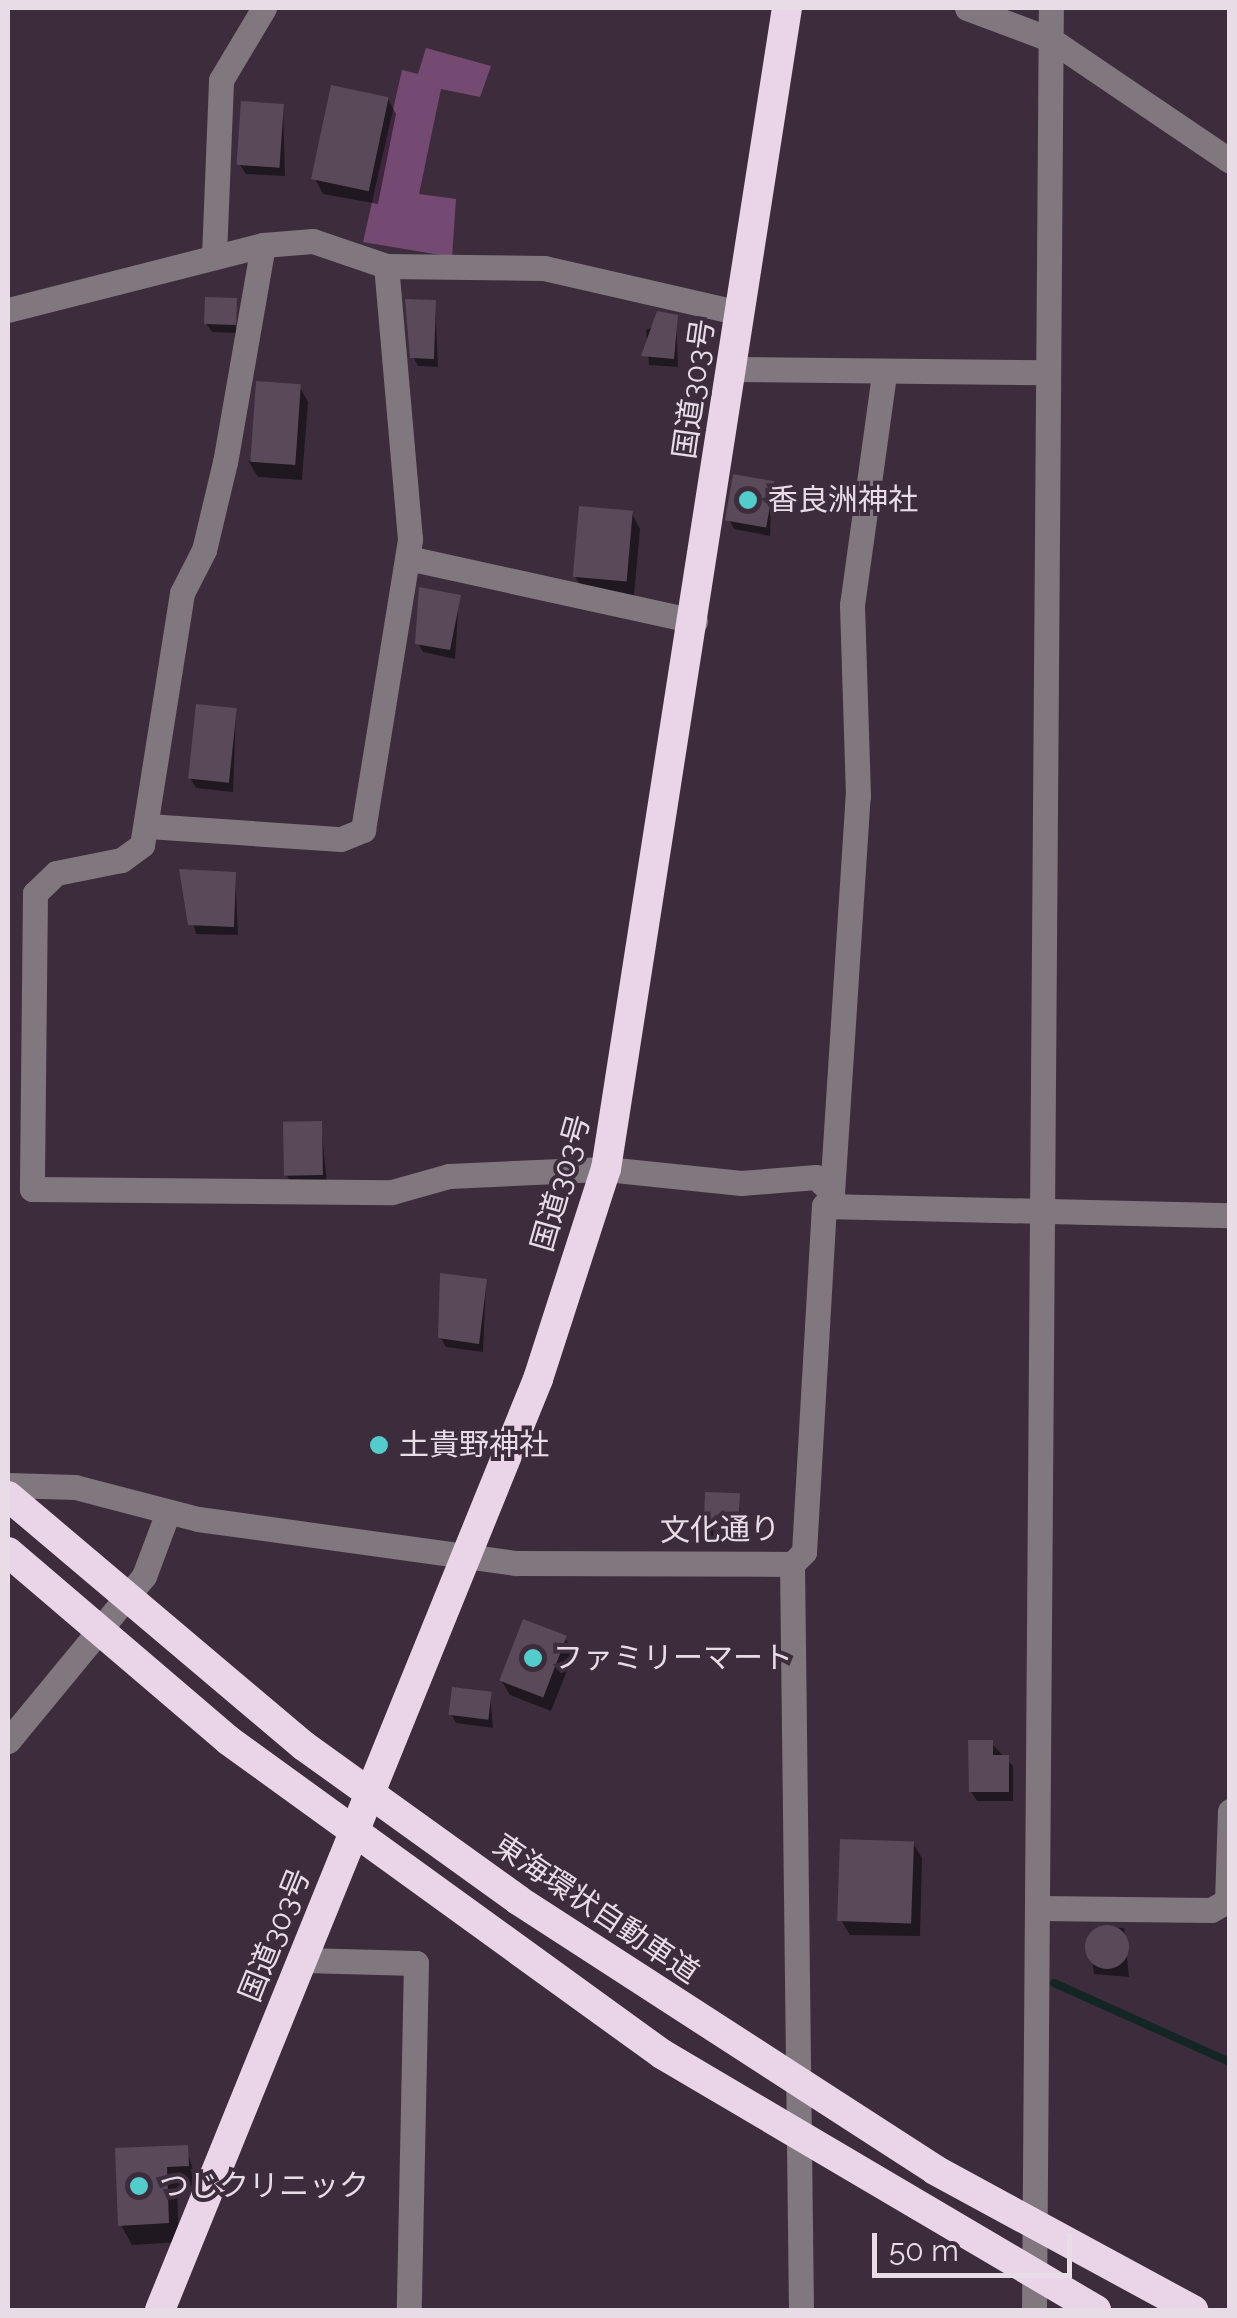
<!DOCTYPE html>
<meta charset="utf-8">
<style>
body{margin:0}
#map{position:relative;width:1237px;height:2318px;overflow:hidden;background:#3d2d3c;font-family:Raleway,"Noto Sans JP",sans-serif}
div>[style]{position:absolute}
.green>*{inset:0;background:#754a72}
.shadow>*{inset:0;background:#0007}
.stream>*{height:8px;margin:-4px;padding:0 4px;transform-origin:4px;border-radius:4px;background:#132524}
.building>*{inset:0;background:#5a4959;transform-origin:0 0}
.round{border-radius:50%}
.minor>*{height:25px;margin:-12.5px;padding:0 12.5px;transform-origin:12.5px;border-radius:12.5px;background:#80777f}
.highway>*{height:30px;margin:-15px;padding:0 15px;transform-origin:15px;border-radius:15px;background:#ead5e8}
.highway-bridge>*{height:30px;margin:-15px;padding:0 15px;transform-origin:15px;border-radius:15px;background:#ead5e8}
.dots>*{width:28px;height:28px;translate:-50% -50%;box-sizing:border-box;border:5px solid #3d2d3c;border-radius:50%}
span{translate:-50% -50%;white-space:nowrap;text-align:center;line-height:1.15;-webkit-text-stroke:8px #3d2d3c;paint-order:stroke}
.street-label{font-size:30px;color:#e8dde7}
.poi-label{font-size:30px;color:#e8dde7}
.left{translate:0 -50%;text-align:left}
.frame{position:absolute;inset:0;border:10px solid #e8dde7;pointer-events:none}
.scale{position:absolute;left:872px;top:2233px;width:200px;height:45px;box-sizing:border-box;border:5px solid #e8dde7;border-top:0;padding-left:12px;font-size:30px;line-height:35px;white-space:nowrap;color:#e8dde7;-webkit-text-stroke:8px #3d2d3c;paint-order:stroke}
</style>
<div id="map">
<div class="green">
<div style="clip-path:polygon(426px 48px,491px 66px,480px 97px,441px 89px,419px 194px,456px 199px,452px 257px,363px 242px,402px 70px,418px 74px)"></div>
</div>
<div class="shadow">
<div style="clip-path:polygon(388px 99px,396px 114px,378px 204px,323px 194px,315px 179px)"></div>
<div style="clip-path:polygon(283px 106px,285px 176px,246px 174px,240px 165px)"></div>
<div style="clip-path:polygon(231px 300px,237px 333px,212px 332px,206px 323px)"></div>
<div style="clip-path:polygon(435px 302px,438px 367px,418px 366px,413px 357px)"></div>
<div style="clip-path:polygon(676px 318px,678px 367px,649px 365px,646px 330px)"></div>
<div style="clip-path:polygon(300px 387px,308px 402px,302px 480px,258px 477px,249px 462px)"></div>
<div style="clip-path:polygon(772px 484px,770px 536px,734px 529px,729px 519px)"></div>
<div style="clip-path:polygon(632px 514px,640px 529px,634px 596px,584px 591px,575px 576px)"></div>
<div style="clip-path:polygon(459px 597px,455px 659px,423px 652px,418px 643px)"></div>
<div style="clip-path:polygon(236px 710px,233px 792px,196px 788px,190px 778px)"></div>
<div style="clip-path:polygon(182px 872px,235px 874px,238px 935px,196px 934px)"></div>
<div style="clip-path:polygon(321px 1123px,327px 1184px,292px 1184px,286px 1174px)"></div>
<div style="clip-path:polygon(486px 1282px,483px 1352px,446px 1347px,441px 1338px)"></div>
<div style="clip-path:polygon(739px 1496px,743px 1539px,712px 1538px,706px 1529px)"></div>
<div style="clip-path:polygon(565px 1638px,574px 1653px,551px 1711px,510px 1695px,501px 1680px)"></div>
<div style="clip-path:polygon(490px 1695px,493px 1728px,456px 1723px,451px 1714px)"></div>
<div style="clip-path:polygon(991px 1743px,1013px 1766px,1013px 1801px,977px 1801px,971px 1792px)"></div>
<div style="clip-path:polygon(913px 1843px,922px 1858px,920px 1936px,850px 1935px,841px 1920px)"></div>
<div style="clip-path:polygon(1098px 1927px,1124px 1928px,1129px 1977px,1094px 1974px,1089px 1934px)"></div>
<div style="clip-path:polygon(186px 2148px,198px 2185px,177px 2186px,179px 2242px,132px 2245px,121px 2225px,117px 2151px)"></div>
</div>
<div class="stream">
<div style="left:1054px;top:1983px;width:193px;rotate:24.2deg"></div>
</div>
<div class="building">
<div style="left:331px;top:85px;width:59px;height:96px;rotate:12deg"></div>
<div style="left:241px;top:101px;width:43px;height:64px;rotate:4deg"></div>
<div style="left:205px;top:297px;width:32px;height:27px;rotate:2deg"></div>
<div style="clip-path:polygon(405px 299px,436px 300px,434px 359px,410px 358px)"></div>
<div style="clip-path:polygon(657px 311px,678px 315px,674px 359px,641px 356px)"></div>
<div style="left:256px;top:381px;width:45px;height:81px;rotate:4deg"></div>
<div style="left:733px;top:474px;width:42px;height:47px;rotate:10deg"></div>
<div style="left:579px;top:506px;width:54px;height:71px;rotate:5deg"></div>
<div style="clip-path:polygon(419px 587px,461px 595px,450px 650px,415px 644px)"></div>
<div style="left:196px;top:704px;width:41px;height:75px;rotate:6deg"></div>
<div style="clip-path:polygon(179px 869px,236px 872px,234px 927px,188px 925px)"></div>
<div style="left:322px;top:1121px;width:54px;height:39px;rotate:89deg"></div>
<div style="clip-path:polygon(440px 1273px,487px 1279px,479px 1344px,438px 1338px)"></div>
<div style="left:705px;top:1492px;width:35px;height:37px;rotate:2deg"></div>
<div style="left:523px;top:1619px;width:47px;height:66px;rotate:21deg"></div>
<div style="left:452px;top:1687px;width:40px;height:28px;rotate:7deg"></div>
<div style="clip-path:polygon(968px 1740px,993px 1740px,993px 1755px,1009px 1755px,1009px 1792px,969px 1792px)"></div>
<div style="left:840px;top:1839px;width:74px;height:82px;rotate:2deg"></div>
<div class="round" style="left:1085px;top:1925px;width:44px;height:44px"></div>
<div style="clip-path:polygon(188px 2145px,189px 2166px,167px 2167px,169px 2223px,118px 2226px,115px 2148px)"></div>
</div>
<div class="minor">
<div style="left:967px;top:8px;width:89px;rotate:20.5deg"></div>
<div style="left:1050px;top:39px;width:217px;rotate:34.1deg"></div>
<div style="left:263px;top:245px;width:220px;rotate:99.9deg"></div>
<div style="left:225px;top:462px;width:90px;rotate:103.4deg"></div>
<div style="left:204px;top:550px;width:48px;rotate:117.1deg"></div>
<div style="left:182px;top:593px;width:255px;rotate:99deg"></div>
<div style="left:142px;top:845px;width:26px;rotate:144deg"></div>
<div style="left:121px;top:860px;width:66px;rotate:168.7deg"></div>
<div style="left:56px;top:873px;width:29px;rotate:136deg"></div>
<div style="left:35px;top:893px;width:296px;rotate:90.6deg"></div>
<div style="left:32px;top:1189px;width:360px;rotate:0.5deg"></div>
<div style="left:392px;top:1192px;width:59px;rotate:-15.7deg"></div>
<div style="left:449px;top:1176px;width:157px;rotate:-2.6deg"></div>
<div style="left:606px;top:1169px;width:136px;rotate:5.9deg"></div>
<div style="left:741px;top:1183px;width:75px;rotate:-4.6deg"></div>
<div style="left:816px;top:1177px;width:23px;rotate:45deg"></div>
<div style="left:832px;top:1193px;width:398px;rotate:-86.3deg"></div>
<div style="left:858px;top:796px;width:191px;rotate:-91.8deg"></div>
<div style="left:852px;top:605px;width:234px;rotate:-82.1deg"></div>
<div style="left:214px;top:256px;width:176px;rotate:-87.7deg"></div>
<div style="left:221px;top:80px;width:84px;rotate:-59.2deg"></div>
<div style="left:8px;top:310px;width:263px;rotate:-14.3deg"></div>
<div style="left:263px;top:245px;width:50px;rotate:-4.6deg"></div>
<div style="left:313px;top:241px;width:77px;rotate:18.9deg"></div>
<div style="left:386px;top:266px;width:158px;rotate:0.7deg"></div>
<div style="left:544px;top:268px;width:201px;rotate:12.9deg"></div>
<div style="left:734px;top:369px;width:312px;rotate:0.6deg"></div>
<div style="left:408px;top:558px;width:294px;rotate:12.4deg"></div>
<div style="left:148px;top:826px;width:193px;rotate:3.9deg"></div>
<div style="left:341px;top:839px;width:24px;rotate:-22deg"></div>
<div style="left:363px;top:830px;width:295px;rotate:-80.8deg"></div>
<div style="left:410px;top:539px;width:274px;rotate:-95deg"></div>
<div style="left:8px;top:1485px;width:67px;rotate:1.7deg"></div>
<div style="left:75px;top:1487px;width:127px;rotate:14.6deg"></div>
<div style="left:198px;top:1519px;width:321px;rotate:7.9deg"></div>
<div style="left:516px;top:1563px;width:276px;rotate:0.2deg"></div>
<div style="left:792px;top:1564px;width:17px;rotate:-45deg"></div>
<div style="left:804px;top:1552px;width:347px;rotate:-86.7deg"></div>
<div style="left:824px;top:1206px;width:406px;rotate:1.3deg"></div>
<div style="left:792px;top:1564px;width:746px;rotate:89.31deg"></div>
<div style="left:8px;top:1741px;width:214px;rotate:-50.5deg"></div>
<div style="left:144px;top:1576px;width:68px;rotate:-69.4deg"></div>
<div style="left:1039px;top:1908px;width:172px;rotate:0.7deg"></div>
<div style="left:1211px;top:1910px;width:18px;rotate:-29deg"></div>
<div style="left:1227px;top:1901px;width:90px;rotate:-88.1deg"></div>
<div style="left:303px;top:1960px;width:113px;rotate:1.5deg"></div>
<div style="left:416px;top:1963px;width:347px;rotate:91.2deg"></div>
<div style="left:1034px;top:2310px;width:2302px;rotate:-89.58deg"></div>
</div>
<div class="highway">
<div style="left:160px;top:2310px;width:1005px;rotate:-67.9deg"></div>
<div style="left:538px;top:1379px;width:221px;rotate:-72.1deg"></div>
<div style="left:606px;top:1169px;width:1175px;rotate:-81.14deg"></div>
</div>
<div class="highway-bridge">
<div style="left:8px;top:1496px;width:387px;rotate:40.2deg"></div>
<div style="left:304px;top:1746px;width:264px;rotate:35.7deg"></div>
<div style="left:518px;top:1900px;width:497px;rotate:32.9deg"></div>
<div style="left:935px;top:2170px;width:294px;rotate:28.5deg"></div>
<div style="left:8px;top:1552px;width:289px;rotate:40.5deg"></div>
<div style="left:228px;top:1740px;width:536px;rotate:35.89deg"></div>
<div style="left:662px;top:2054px;width:504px;rotate:30.53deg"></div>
</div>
<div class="dots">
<div style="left:748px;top:500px;background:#52cdcb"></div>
<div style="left:379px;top:1445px;background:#52cdcb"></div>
<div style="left:533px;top:1658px;background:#52cdcb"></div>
<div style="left:139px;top:2186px;background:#52cdcb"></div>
</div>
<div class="street-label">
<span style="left:694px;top:389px;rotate:-82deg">国道303号</span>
<span style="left:561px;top:1183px;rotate:-74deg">国道303号</span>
<span style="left:720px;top:1530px;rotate:-1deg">文化通り</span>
<span style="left:596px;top:1909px;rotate:34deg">東海環状自動車道</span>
<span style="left:275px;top:1935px;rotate:-68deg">国道303号</span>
</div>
<div class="poi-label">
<span class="left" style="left:768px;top:500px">香良洲神社</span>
<span class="left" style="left:399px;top:1445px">土貴野神社</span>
<span class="left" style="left:553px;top:1658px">ファミリーマート</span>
<span class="left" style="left:159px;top:2186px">つじクリニック</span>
</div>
<div class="frame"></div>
<div class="scale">50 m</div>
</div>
